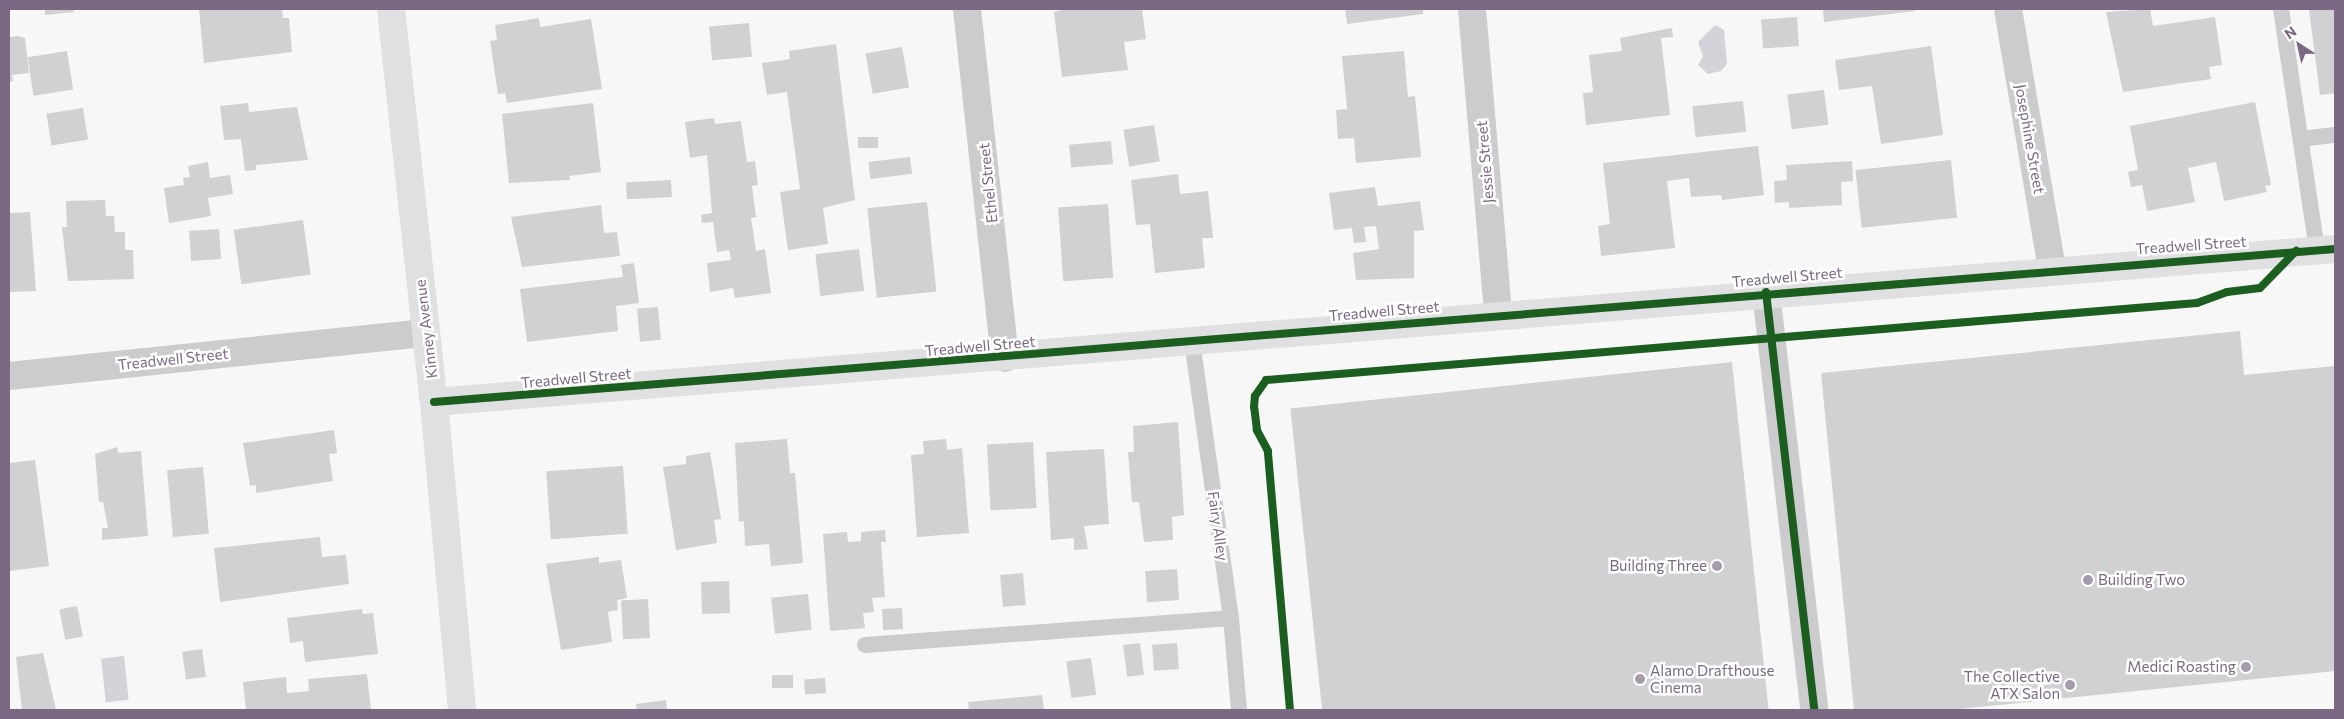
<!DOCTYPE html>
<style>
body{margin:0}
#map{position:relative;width:2344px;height:719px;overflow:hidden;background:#f6f7f6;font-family:Commissioner,sans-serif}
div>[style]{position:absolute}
.water>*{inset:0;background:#d6d2da;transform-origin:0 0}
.building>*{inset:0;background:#d1d0d2;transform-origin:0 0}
.lane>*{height:16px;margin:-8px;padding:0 8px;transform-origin:8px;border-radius:8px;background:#cccbcd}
.street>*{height:28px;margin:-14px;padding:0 14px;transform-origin:14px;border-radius:14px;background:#cccbcd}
.secondary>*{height:28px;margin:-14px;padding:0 14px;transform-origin:14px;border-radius:14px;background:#e0dfe1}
.cycleway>*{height:8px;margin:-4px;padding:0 4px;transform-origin:4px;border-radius:4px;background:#1b5e20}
.dots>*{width:14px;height:14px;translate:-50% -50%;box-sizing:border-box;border:2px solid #fff;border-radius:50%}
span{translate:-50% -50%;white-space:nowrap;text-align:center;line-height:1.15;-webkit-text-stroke:5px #fff;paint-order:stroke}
.street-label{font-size:15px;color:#7b6983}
.poi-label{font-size:15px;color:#7b6983}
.right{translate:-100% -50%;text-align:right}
.left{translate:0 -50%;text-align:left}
.frame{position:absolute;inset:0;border:10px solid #7b6983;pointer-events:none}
.north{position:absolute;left:2274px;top:20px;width:50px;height:50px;-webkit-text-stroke:4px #fff;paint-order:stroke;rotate:325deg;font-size:14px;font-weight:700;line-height:20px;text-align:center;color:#7b6983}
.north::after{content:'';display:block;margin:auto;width:18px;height:22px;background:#7b6983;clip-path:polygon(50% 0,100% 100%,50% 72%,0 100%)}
</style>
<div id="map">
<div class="water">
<div style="clip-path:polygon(1715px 25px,1724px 30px,1727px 64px,1721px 71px,1708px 74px,1698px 65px,1703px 56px,1698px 42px)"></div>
<div style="left:124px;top:656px;width:44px;height:23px;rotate:84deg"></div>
</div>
<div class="building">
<div style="clip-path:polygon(45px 9px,73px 9px,74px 12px,45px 15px)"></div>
<div style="clip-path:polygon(199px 9px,282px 9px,283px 18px,289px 18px,292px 52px,204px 63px)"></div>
<div style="clip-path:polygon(1065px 9px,1142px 9px,1146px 39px,1124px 42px,1128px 70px,1062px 77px,1054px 12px)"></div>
<div style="clip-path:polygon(1345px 9px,1423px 9px,1423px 14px,1347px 24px)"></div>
<div style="clip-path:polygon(1823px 9px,1915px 9px,1915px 11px,1824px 22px)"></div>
<div style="clip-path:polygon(2150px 9px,2153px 26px,2215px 17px,2222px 65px,2209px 67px,2211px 79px,2123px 92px,2106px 12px)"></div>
<div style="clip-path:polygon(2309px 9px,2335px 9px,2335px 93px,2320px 95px)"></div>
<div style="left:1797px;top:17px;width:29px;height:36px;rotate:86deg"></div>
<div style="clip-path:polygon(539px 18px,540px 27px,591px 19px,602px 89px,507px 103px,505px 93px,498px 94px,490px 41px,497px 40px,495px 25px)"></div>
<div style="left:749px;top:23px;width:34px;height:40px;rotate:85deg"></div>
<div style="clip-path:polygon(1672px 28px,1673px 37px,1661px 38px,1670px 115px,1586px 125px,1583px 93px,1593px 92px,1589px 55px,1622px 51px,1620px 38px)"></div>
<div style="clip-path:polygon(18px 36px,25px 38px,29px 73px,12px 75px,13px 81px,9px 82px,9px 37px)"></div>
<div style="clip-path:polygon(836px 44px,855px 200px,823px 208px,828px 244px,788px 250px,780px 192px,800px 189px,787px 92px,767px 95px,762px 63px,790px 59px,789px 51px)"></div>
<div style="clip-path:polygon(1931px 46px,1943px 135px,1881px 144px,1872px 86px,1839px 90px,1835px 60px)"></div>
<div style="left:902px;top:47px;width:41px;height:37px;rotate:80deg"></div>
<div style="left:67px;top:51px;width:39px;height:40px;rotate:81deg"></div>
<div style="clip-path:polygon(1404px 51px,1408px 97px,1415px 96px,1421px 157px,1356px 163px,1354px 138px,1338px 139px,1336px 110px,1347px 109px,1342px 56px)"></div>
<div style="left:1824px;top:90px;width:35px;height:37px;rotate:83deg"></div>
<div style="left:1743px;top:101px;width:31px;height:51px;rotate:84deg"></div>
<div style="clip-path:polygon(2255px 102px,2271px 185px,2265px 186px,2267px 192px,2224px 201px,2216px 162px,2188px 168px,2195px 202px,2147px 211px,2142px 185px,2131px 187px,2128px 172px,2138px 170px,2130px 126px)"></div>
<div style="clip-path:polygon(248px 103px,249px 112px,297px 107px,308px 160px,256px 165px,256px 170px,245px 171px,241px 139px,224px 140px,220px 106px)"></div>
<div style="clip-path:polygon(593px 103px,601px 172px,569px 176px,570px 180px,509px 183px,502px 114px)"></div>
<div style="left:83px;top:108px;width:32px;height:37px;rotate:81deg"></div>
<div style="clip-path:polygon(714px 118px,715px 124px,741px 121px,747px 162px,755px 161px,758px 185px,752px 186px,756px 217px,751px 218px,756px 251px,765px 249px,771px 293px,735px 298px,733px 288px,710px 292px,707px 263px,731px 260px,729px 250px,717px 252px,713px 222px,702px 223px,701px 215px,712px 213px,707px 155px,690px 158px,685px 122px)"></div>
<div style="left:1154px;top:125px;width:37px;height:31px;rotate:81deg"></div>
<div style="left:878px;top:137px;width:11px;height:20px;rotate:90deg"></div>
<div style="left:1111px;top:141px;width:23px;height:42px;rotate:85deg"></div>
<div style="clip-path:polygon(1758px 146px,1764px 195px,1722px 200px,1721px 195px,1691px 197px,1689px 178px,1667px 181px,1675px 248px,1601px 256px,1598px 226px,1610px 224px,1603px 163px)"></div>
<div style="left:910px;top:157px;width:17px;height:42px;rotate:83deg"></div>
<div style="left:1951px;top:160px;width:58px;height:96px;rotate:84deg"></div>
<div style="clip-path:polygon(1852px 161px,1853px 181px,1841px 182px,1842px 205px,1789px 208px,1789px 202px,1775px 203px,1774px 181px,1787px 180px,1786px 165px)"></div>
<div style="clip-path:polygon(208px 162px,210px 178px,230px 175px,233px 194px,208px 198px,211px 216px,169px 223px,164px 188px,184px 185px,183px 178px,190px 177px,188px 166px)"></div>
<div style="clip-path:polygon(1178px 174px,1180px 194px,1208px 191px,1213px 238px,1202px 238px,1205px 268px,1155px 273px,1150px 224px,1136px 225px,1131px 180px)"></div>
<div style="left:671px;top:180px;width:17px;height:45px;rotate:87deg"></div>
<div style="clip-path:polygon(1375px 187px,1378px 206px,1420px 201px,1424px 230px,1414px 231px,1414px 278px,1356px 280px,1353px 253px,1379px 249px,1376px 226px,1364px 227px,1366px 242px,1354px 243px,1352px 228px,1334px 230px,1329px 193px)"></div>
<div style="clip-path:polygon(105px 200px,106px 216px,114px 216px,115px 232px,125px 232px,125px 250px,133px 250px,134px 279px,68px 281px,62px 227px,67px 227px,66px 201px)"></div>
<div style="left:927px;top:202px;width:90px;height:60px;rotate:84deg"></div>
<div style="left:1108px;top:204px;width:74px;height:50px;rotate:86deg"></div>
<div style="clip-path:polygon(601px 205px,604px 233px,617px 232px,620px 256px,522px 267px,511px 217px)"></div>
<div style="clip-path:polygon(30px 212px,36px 291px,9px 292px,9px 213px)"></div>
<div style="left:303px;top:220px;width:55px;height:70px;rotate:82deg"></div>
<div style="left:219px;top:229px;width:30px;height:30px;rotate:86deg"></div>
<div style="left:859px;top:249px;width:42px;height:44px;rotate:83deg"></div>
<div style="clip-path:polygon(634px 263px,639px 303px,616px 306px,618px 331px,527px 342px,520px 289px,623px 277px,621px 265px)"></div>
<div style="left:658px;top:307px;width:33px;height:21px;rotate:85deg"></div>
<div style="clip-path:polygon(2240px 331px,2244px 375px,2335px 366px,2335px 671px,1949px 710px,1854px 710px,1821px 373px)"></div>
<div style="left:1732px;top:362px;width:350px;height:444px;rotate:84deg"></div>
<div style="clip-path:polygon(1178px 422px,1184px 515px,1172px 517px,1173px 540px,1144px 542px,1139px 502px,1132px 502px,1128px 452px,1134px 452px,1133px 426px)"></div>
<div style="clip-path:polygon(334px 430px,337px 453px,329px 454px,333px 481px,256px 493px,256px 485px,250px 486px,243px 443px)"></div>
<div style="clip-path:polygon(787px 439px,790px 473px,795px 473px,803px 563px,771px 566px,769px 544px,745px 546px,744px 521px,739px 522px,735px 443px)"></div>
<div style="clip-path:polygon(946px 439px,947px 450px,962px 448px,969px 533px,917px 537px,911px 455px,924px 454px,923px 441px)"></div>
<div style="left:1033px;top:442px;width:66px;height:46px;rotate:87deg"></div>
<div style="clip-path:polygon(117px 447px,118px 453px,141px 451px,148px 536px,102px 540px,102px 528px,108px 528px,103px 502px,99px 502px,95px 454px)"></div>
<div style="clip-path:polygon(1104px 449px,1109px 524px,1084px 526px,1088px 549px,1074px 550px,1074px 538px,1051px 540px,1046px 452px)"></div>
<div style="clip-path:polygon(710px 452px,721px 519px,714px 520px,717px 543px,676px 550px,663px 467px,686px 464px,686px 456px)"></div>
<div style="clip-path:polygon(35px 460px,49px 566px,9px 571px,9px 463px)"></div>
<div style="left:623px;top:466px;width:68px;height:77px;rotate:86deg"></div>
<div style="left:203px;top:467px;width:67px;height:36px;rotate:85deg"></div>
<div style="clip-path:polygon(885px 530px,886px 542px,881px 542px,885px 597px,872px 598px,874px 612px,863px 613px,865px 628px,830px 631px,823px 534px,847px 532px,848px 542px,861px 541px,861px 532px)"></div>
<div style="clip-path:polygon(320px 537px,322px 557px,346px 555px,349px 584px,220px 602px,214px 548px)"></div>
<div style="clip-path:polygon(599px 557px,599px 563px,621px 560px,627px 598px,617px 600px,618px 610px,608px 612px,612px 642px,561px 650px,546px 564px)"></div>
<div style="left:1177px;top:569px;width:31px;height:32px;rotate:86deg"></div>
<div style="left:1023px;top:573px;width:32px;height:23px;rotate:85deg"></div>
<div style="left:729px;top:581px;width:32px;height:28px;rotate:88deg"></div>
<div style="left:808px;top:594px;width:36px;height:37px;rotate:84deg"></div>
<div style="left:648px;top:599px;width:39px;height:27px;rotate:87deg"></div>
<div style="left:77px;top:606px;width:31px;height:18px;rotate:79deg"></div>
<div style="left:902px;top:608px;width:21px;height:20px;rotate:87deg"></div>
<div style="clip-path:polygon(362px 609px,363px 614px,373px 613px,378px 654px,305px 662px,303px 641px,290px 643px,287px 618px)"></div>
<div style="left:1140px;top:643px;width:32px;height:17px;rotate:83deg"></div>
<div style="left:1177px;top:643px;width:26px;height:25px;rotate:86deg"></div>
<div style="left:202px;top:649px;width:28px;height:20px;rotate:82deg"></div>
<div style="clip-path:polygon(43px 653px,56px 710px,22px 710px,16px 657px)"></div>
<div style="left:1091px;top:658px;width:37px;height:25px;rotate:82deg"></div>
<div style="clip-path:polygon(367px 674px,371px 710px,246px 710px,243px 682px,286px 677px,287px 693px,309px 691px,308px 679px)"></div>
<div style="left:793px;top:675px;width:13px;height:21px;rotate:90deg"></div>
<div style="left:825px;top:678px;width:15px;height:21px;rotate:86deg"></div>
<div style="clip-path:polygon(1042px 695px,1044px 710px,969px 710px,968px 702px)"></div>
<div style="clip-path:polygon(666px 700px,667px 710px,637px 710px,636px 704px)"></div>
</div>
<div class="lane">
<div style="left:2281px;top:9px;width:244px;rotate:81.5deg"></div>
<div style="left:2301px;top:139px;width:34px;rotate:-7deg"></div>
<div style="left:1192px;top:341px;width:280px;rotate:82deg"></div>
<div style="left:1231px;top:618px;width:92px;rotate:85deg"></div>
<div style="left:865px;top:645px;width:367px;rotate:-4.2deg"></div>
</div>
<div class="street">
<div style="left:967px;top:9px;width:351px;rotate:83.8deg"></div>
<div style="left:1472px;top:9px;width:307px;rotate:85.1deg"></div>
<div style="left:2008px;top:9px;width:265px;rotate:80.4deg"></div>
<div style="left:1766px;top:292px;width:421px;rotate:83.4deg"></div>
<div style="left:9px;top:376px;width:419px;rotate:-5.9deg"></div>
</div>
<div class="secondary">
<div style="left:391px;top:9px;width:395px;rotate:83.8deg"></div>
<div style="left:434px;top:402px;width:309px;rotate:84.8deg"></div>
<div style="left:434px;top:402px;width:1907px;rotate:-4.6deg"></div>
</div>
<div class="cycleway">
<div style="left:1766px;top:292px;width:421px;rotate:83.4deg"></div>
<div style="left:434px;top:402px;width:1907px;rotate:-4.6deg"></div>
<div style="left:1290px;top:710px;width:260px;rotate:-94.9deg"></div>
<div style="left:1268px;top:451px;width:24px;rotate:-118deg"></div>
<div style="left:1257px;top:430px;width:23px;rotate:-97deg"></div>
<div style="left:1254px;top:407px;width:11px;rotate:-85deg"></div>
<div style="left:1255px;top:396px;width:19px;rotate:-55deg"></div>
<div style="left:1266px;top:380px;width:934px;rotate:-4.73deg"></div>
<div style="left:2197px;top:303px;width:32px;rotate:-20deg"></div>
<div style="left:2227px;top:292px;width:33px;rotate:-7deg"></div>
<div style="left:2260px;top:288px;width:52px;rotate:-45.8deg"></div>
</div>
<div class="dots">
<div style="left:1717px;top:566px;background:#a69bab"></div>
<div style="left:2088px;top:580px;background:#a69bab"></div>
<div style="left:2246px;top:667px;background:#a69bab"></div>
<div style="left:1640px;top:679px;background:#a69bab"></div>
<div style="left:2070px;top:685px;background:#a69bab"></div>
</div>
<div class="street-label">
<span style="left:2030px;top:139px;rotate:80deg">Josephine Street</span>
<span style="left:1485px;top:162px;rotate:-95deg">Jessie Street</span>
<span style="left:988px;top:183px;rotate:-96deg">Ethel Street</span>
<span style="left:2191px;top:245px;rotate:-4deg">Treadwell Street</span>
<span style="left:1787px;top:277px;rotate:-5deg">Treadwell Street</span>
<span style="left:1384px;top:311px;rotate:-5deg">Treadwell Street</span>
<span style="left:426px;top:329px;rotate:-97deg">Kinney Avenue</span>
<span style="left:980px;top:346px;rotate:-5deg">Treadwell Street</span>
<span style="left:173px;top:359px;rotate:-6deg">Treadwell Street</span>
<span style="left:576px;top:378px;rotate:-5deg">Treadwell Street</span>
<span style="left:1218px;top:526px;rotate:82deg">Fairy Alley</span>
</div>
<div class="poi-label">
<span class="right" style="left:1707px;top:566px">Building Three</span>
<span class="left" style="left:2098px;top:580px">Building Two</span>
<span class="right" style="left:2236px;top:667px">Medici Roasting</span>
<span class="left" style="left:1650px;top:679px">Alamo Drafthouse<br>Cinema</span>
<span class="right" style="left:2060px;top:685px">The Collective<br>ATX Salon</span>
</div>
<div class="frame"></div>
<div class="north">N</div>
</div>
